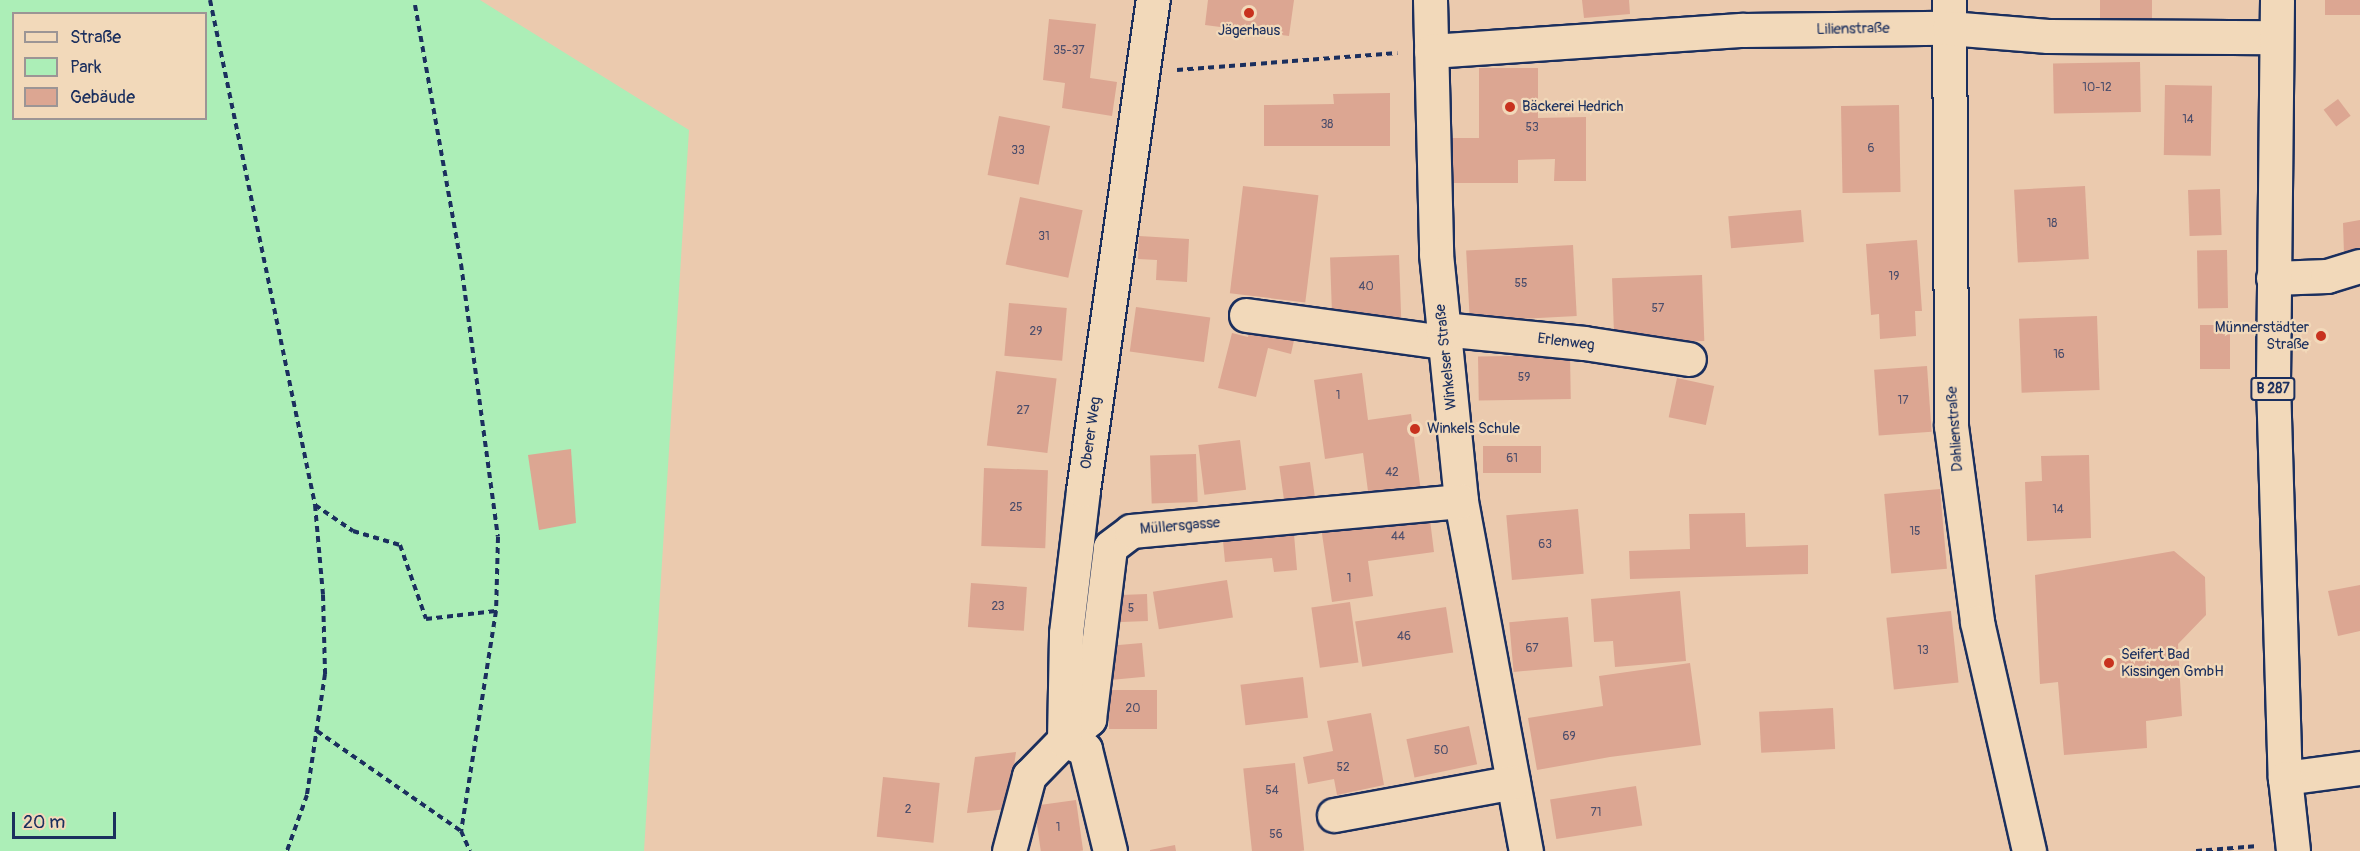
<!DOCTYPE html>
<meta charset="utf-8">
<style>
body{margin:0}
#map{position:relative;width:2360px;height:851px;overflow:hidden;background:#ebcaae;font-family:Pangolin,sans-serif}
div>[style]{position:absolute}
.green>*{inset:0;background:#aceeb7}
.building>*{inset:0;background:#dca692;transform-origin:0 0}
.path>*{height:4px;margin-top:-2px;transform-origin:0;background:repeating-linear-gradient(90deg,#1b2f5e 0 6px,transparent 0 10.5px)}
.roads{filter:drop-shadow(2px 0 #1b2f5e) drop-shadow(-2px 0 #1b2f5e) drop-shadow(0 2px #1b2f5e) drop-shadow(0 -2px #1b2f5e)}
.minor>*{height:33px;margin:-16.5px;padding:0 16.5px;transform-origin:16.5px;border-radius:16.5px;background:#f2d9ba}
.major>*{height:33px;margin:-16.5px;padding:0 16.5px;transform-origin:16.5px;border-radius:16.5px;background:#f2d9ba}
.dots>*{width:16px;height:16px;translate:-50% -50%;box-sizing:border-box;border:3px solid #f2d9ba;border-radius:50%}
span{translate:-50% -50%;white-space:nowrap;text-align:center;line-height:1.15;-webkit-text-stroke:4.5px #f2d9ba;paint-order:stroke}
.number-label{font-size:12px;color:#4b4d6b}
.number-label span{-webkit-text-stroke-width:0}
.shield-label span{padding:2px 4px;background:#f2d9ba;border:2px solid;border-radius:4px;-webkit-text-stroke-width:0}
.shield-label{font-size:14px;color:#1b2f5e;font-weight:700}
.street-label{font-size:15px;color:#1b2f5e}
.poi-label{font-size:15px;color:#1b2f5e}
.left{translate:0 -50%;text-align:left}
.right{translate:-100% -50%;text-align:right}
.legend{position:absolute;left:12px;top:12px;width:195px;height:108px;box-sizing:border-box;background:#f2d9ba;border:2px solid #9c9595;margin:0;padding:8px 10px;list-style:none;font-size:18px;color:#1b2f5e}
.legend li{display:flex;align-items:center;gap:12px;height:30px}
.legend b{width:30px;border:2px solid #9c9595}
.scale{position:absolute;left:12px;top:812px;width:104px;height:27px;box-sizing:border-box;border:3px solid #1b2f5e;border-top:0;padding-left:8px;font-size:18px;line-height:21px;white-space:nowrap;color:#1b2f5e;-webkit-text-stroke:4px #f2d9ba;paint-order:stroke}
</style>
<div id="map">
<div class="green">
<div style="clip-path:polygon(evenodd,0 0,480px 0,689px 130px,644px 851px,0 851px,0 0,14px 14px,206px 14px,206px 118px,14px 118px,14px 14px)"></div>
</div>
<div class="building">
<div style="clip-path:polygon(1208px 0,1294px 0,1289px 36px,1205px 25px)"></div>
<div style="clip-path:polygon(1582px 0,1629px 0,1630px 14px,1584px 18px)"></div>
<div style="left:2100px;top:0;width:52px;height:19px"></div>
<div style="left:2325px;top:0;width:35px;height:15px"></div>
<div style="clip-path:polygon(1049px 19px,1096px 24px,1090px 78px,1117px 82px,1112px 116px,1062px 108px,1065px 83px,1043px 80px)"></div>
<div style="left:2140px;top:62px;width:50px;height:87px;rotate:89deg"></div>
<div style="clip-path:polygon(1479px 68px,1538px 68px,1538px 118px,1586px 117px,1586px 181px,1554px 181px,1555px 159px,1518px 160px,1518px 183px,1452px 183px,1452px 138px,1479px 138px)"></div>
<div style="left:2165px;top:85px;width:47px;height:70px;rotate:1deg"></div>
<div style="clip-path:polygon(1390px 93px,1390px 146px,1264px 146px,1264px 105px,1334px 104px,1333px 94px)"></div>
<div style="left:2338px;top:99px;width:21px;height:18px;rotate:53deg"></div>
<div style="left:1899px;top:105px;width:87px;height:58px;rotate:89deg"></div>
<div style="left:999px;top:116px;width:52px;height:60px;rotate:11deg"></div>
<div style="left:1243px;top:186px;width:76px;height:108px;rotate:7deg"></div>
<div style="left:2085px;top:186px;width:73px;height:71px;rotate:87deg"></div>
<div style="left:2220px;top:189px;width:46px;height:32px;rotate:88deg"></div>
<div style="left:1020px;top:197px;width:64px;height:69px;rotate:12deg"></div>
<div style="left:1801px;top:210px;width:32px;height:73px;rotate:85deg"></div>
<div style="clip-path:polygon(2360px 220px,2360px 252px,2344px 255px,2343px 223px)"></div>
<div style="clip-path:polygon(1139px 236px,1189px 239px,1187px 282px,1156px 280px,1157px 260px,1138px 259px)"></div>
<div style="clip-path:polygon(1917px 240px,1922px 311px,1915px 311px,1916px 336px,1880px 339px,1879px 314px,1871px 315px,1866px 244px)"></div>
<div style="left:1573px;top:245px;width:71px;height:107px;rotate:87deg"></div>
<div style="left:2227px;top:250px;width:58px;height:30px;rotate:89deg"></div>
<div style="left:1399px;top:255px;width:62px;height:69px;rotate:88deg"></div>
<div style="left:1702px;top:275px;width:66px;height:90px;rotate:88deg"></div>
<div style="left:1009px;top:303px;width:58px;height:53px;rotate:5deg"></div>
<div style="left:1136px;top:307px;width:75px;height:45px;rotate:8deg"></div>
<div style="left:2097px;top:316px;width:74px;height:78px;rotate:88deg"></div>
<div style="clip-path:polygon(1252px 320px,1296px 331px,1291px 354px,1268px 348px,1256px 397px,1218px 388px,1232px 333px,1248px 337px)"></div>
<div style="left:2200px;top:325px;width:30px;height:44px"></div>
<div style="left:1570px;top:355px;width:44px;height:92px;rotate:89deg"></div>
<div style="left:1927px;top:366px;width:66px;height:53px;rotate:86deg"></div>
<div style="left:996px;top:371px;width:61px;height:75px;rotate:7deg"></div>
<div style="clip-path:polygon(1362px 373px,1368px 420px,1411px 414px,1421px 492px,1369px 499px,1363px 453px,1325px 459px,1314px 380px)"></div>
<div style="left:1677px;top:378px;width:38px;height:40px;rotate:12deg"></div>
<div style="left:1240px;top:440px;width:50px;height:42px;rotate:83deg"></div>
<div style="left:1483px;top:446px;width:58px;height:27px"></div>
<div style="clip-path:polygon(571px 449px,576px 523px,539px 530px,528px 455px)"></div>
<div style="left:1196px;top:454px;width:48px;height:46px;rotate:88deg"></div>
<div style="clip-path:polygon(2089px 455px,2091px 538px,2027px 541px,2025px 482px,2042px 481px,2041px 456px)"></div>
<div style="left:1310px;top:462px;width:37px;height:31px;rotate:82deg"></div>
<div style="left:984px;top:468px;width:64px;height:78px;rotate:2deg"></div>
<div style="left:1940px;top:489px;width:80px;height:56px;rotate:85deg"></div>
<div style="left:1578px;top:509px;width:65px;height:72px;rotate:85deg"></div>
<div style="clip-path:polygon(1429px 512px,1434px 552px,1368px 561px,1373px 596px,1332px 602px,1321px 527px)"></div>
<div style="clip-path:polygon(1745px 513px,1746px 547px,1808px 545px,1808px 574px,1630px 579px,1629px 551px,1690px 549px,1689px 514px)"></div>
<div style="clip-path:polygon(1294px 534px,1297px 570px,1274px 572px,1272px 558px,1225px 562px,1223px 541px)"></div>
<div style="clip-path:polygon(2174px 551px,2205px 577px,2206px 615px,2178px 644px,2182px 716px,2146px 721px,2147px 748px,2064px 755px,2058px 682px,2040px 684px,2035px 575px)"></div>
<div style="left:1227px;top:580px;width:38px;height:75px;rotate:81deg"></div>
<div style="left:971px;top:583px;width:56px;height:44px;rotate:4deg"></div>
<div style="clip-path:polygon(2360px 585px,2360px 631px,2338px 636px,2328px 591px)"></div>
<div style="clip-path:polygon(1680px 591px,1686px 661px,1615px 667px,1613px 641px,1594px 642px,1591px 599px)"></div>
<div style="left:1147px;top:594px;width:27px;height:33px;rotate:88deg"></div>
<div style="left:1350px;top:602px;width:61px;height:39px;rotate:82deg"></div>
<div style="left:1446px;top:607px;width:46px;height:92px;rotate:81deg"></div>
<div style="left:1951px;top:611px;width:72px;height:65px;rotate:84deg"></div>
<div style="left:1568px;top:617px;width:50px;height:59px;rotate:85deg"></div>
<div style="left:1142px;top:643px;width:34px;height:32px;rotate:85deg"></div>
<div style="clip-path:polygon(1690px 663px,1701px 745px,1610px 757px,1537px 770px,1528px 718px,1603px 706px,1599px 676px)"></div>
<div style="left:1303px;top:677px;width:41px;height:63px;rotate:83deg"></div>
<div style="left:1109px;top:690px;width:48px;height:39px"></div>
<div style="left:1833px;top:708px;width:41px;height:74px;rotate:87deg"></div>
<div style="clip-path:polygon(1371px 713px,1384px 785px,1337px 795px,1334px 779px,1308px 784px,1303px 757px,1333px 751px,1327px 721px)"></div>
<div style="left:1469px;top:726px;width:39px;height:64px;rotate:78deg"></div>
<div style="clip-path:polygon(1016px 752px,1008px 809px,967px 813px,975px 757px)"></div>
<div style="left:1295px;top:763px;width:88px;height:52px;rotate:84deg"></div>
<div style="left:883px;top:777px;width:57px;height:60px;rotate:6deg"></div>
<div style="left:1636px;top:786px;width:40px;height:87px;rotate:81deg"></div>
<div style="left:1076px;top:800px;width:51px;height:42px;rotate:82deg"></div>
<div style="clip-path:polygon(1175px 845px,1176px 851px,1150px 851px,1150px 850px)"></div>
</div>
<div class="path">
<div style="left:210px;top:0;width:516px;rotate:78.25deg"></div>
<div style="left:315px;top:505px;width:90px;rotate:84.9deg"></div>
<div style="left:323px;top:595px;width:79px;rotate:88.5deg"></div>
<div style="left:325px;top:674px;width:122px;rotate:98.5deg"></div>
<div style="left:307px;top:795px;width:59px;rotate:109.7deg"></div>
<div style="left:415px;top:5px;width:263px;rotate:79.9deg"></div>
<div style="left:461px;top:264px;width:275px;rotate:82.3deg"></div>
<div style="left:498px;top:537px;width:74px;rotate:91.5deg"></div>
<div style="left:496px;top:611px;width:223px;rotate:99deg"></div>
<div style="left:1177px;top:70px;width:221px;rotate:-4.4deg"></div>
<div style="left:315px;top:505px;width:46px;rotate:34.4deg"></div>
<div style="left:353px;top:531px;width:49px;rotate:16.6deg"></div>
<div style="left:400px;top:545px;width:78px;rotate:70.6deg"></div>
<div style="left:426px;top:619px;width:70px;rotate:-6.5deg"></div>
<div style="left:317px;top:731px;width:175px;rotate:34.8deg"></div>
<div style="left:461px;top:831px;width:22px;rotate:66deg"></div>
<div style="left:2196px;top:851px;width:62px;rotate:-4.6deg"></div>
</div>
<div class="roads">
<div class="minor">
<div style="left:1430px;top:0;width:254px;rotate:88.6deg"></div>
<div style="left:1436px;top:254px;width:248px;rotate:84.2deg"></div>
<div style="left:1461px;top:501px;width:356px;rotate:79.5deg"></div>
<div style="left:1949px;top:0;width:426px;rotate:89.7deg"></div>
<div style="left:1951px;top:426px;width:198px;rotate:82.4deg"></div>
<div style="left:1977px;top:622px;width:235px;rotate:77.2deg"></div>
<div style="left:1431px;top:51px;width:313px;rotate:-3.9deg"></div>
<div style="left:1743px;top:30px;width:206px;rotate:-0.6deg"></div>
<div style="left:1949px;top:28px;width:99px;rotate:4.6deg"></div>
<div style="left:2048px;top:36px;width:228px;rotate:0.3deg"></div>
<div style="left:2273px;top:278px;width:54px;rotate:-2.1deg"></div>
<div style="left:2327px;top:276px;width:34px;rotate:-17deg"></div>
<div style="left:1246px;top:315px;width:200px;rotate:7.8deg"></div>
<div style="left:1442px;top:329px;width:143px;rotate:5.6deg"></div>
<div style="left:1584px;top:343px;width:106px;rotate:8.7deg"></div>
<div style="left:2285px;top:778px;width:76px;rotate:-7.6deg"></div>
<div style="left:1334px;top:815px;width:182px;rotate:-10.4deg"></div>
<div style="left:1009px;top:851px;width:78px;rotate:-75.1deg"></div>
<div style="left:1029px;top:776px;width:50px;rotate:-45.8deg"></div>
<div style="left:1064px;top:740px;width:33px;rotate:-40deg"></div>
<div style="left:1089px;top:719px;width:173px;rotate:-83deg"></div>
<div style="left:1110px;top:547px;width:26px;rotate:-37deg"></div>
<div style="left:1131px;top:531px;width:331px;rotate:-5.2deg"></div>
<div style="left:1110px;top:851px;width:105px;rotate:-103.8deg"></div>
<div style="left:1085px;top:749px;width:23px;rotate:-157deg"></div>
<div style="left:1064px;top:740px;width:107px;rotate:-88.9deg"></div>
<div style="left:1066px;top:633px;width:144px;rotate:-83.2deg"></div>
<div style="left:1083px;top:490px;width:495px;rotate:-81.9deg"></div>
</div>
<div class="major">
<div style="left:2277px;top:0;width:383px;rotate:90.6deg"></div>
<div style="left:2273px;top:383px;width:395px;rotate:88.3deg"></div>
<div style="left:2285px;top:778px;width:73px;rotate:83.7deg"></div>
</div>
</div>
<div class="dots">
<div style="left:1249px;top:13px;background:#c8321e"></div>
<div style="left:1510px;top:107px;background:#c8321e"></div>
<div style="left:2321px;top:336px;background:#c8321e"></div>
<div style="left:1415px;top:429px;background:#c8321e"></div>
<div style="left:2109px;top:663px;background:#c8321e"></div>
</div>
<div class="number-label">
<span style="left:1069px;top:51px">35-37</span>
<span style="left:2097px;top:88px">10-12</span>
<span style="left:2188px;top:120px">14</span>
<span style="left:1327px;top:125px">38</span>
<span style="left:1532px;top:128px">53</span>
<span style="left:1871px;top:149px">6</span>
<span style="left:1018px;top:151px">33</span>
<span style="left:2052px;top:224px">18</span>
<span style="left:1044px;top:237px">31</span>
<span style="left:1894px;top:277px">19</span>
<span style="left:1521px;top:284px">55</span>
<span style="left:1366px;top:287px">40</span>
<span style="left:1658px;top:309px">57</span>
<span style="left:1036px;top:332px">29</span>
<span style="left:2059px;top:355px">16</span>
<span style="left:1524px;top:378px">59</span>
<span style="left:1338px;top:396px">1</span>
<span style="left:1903px;top:401px">17</span>
<span style="left:1023px;top:411px">27</span>
<span style="left:1512px;top:459px">61</span>
<span style="left:1392px;top:473px">42</span>
<span style="left:1016px;top:508px">25</span>
<span style="left:2058px;top:510px">14</span>
<span style="left:1915px;top:532px">15</span>
<span style="left:1398px;top:537px">44</span>
<span style="left:1545px;top:545px">63</span>
<span style="left:1349px;top:579px">1</span>
<span style="left:998px;top:607px">23</span>
<span style="left:1131px;top:609px">5</span>
<span style="left:1404px;top:637px">46</span>
<span style="left:1532px;top:649px">67</span>
<span style="left:1923px;top:651px">13</span>
<span style="left:1133px;top:709px">20</span>
<span style="left:1569px;top:737px">69</span>
<span style="left:1441px;top:751px">50</span>
<span style="left:1343px;top:768px">52</span>
<span style="left:1272px;top:791px">54</span>
<span style="left:908px;top:810px">2</span>
<span style="left:1596px;top:813px">71</span>
<span style="left:1058px;top:828px">1</span>
<span style="left:1276px;top:835px">56</span>
</div>
<div class="shield-label">
<span style="left:2273px;top:389px">B 287</span>
</div>
<div class="street-label">
<span style="left:1853px;top:29px;rotate:-1deg">Lilienstraße</span>
<span style="left:1566px;top:342px;rotate:7deg">Erlenweg</span>
<span style="left:1446px;top:357px;rotate:-96deg">Winkelser Straße</span>
<span style="left:1955px;top:429px;rotate:-94deg">Dahlienstraße</span>
<span style="left:1091px;top:433px;rotate:-82deg">Oberer Weg</span>
<span style="left:1180px;top:526px;rotate:-5deg">Müllersgasse</span>
</div>
<div class="poi-label">
<span style="left:1249px;top:31px">Jägerhaus</span>
<span class="left" style="left:1522px;top:107px">Bäckerei Hedrich</span>
<span class="right" style="left:2309px;top:336px">Münnerstädter<br>Straße</span>
<span class="left" style="left:1427px;top:429px">Winkels Schule</span>
<span class="left" style="left:2121px;top:663px">Seifert Bad<br>Kissingen GmbH</span>
</div>
<ul class="legend">
<li><b style="height:8px;background:#f2d9ba"></b>Straße</li>
<li><b style="height:16px;background:#aceeb7"></b>Park</li>
<li><b style="height:16px;background:#dca692"></b>Gebäude</li>
</ul>
<div class="scale">20 m</div>
</div>
